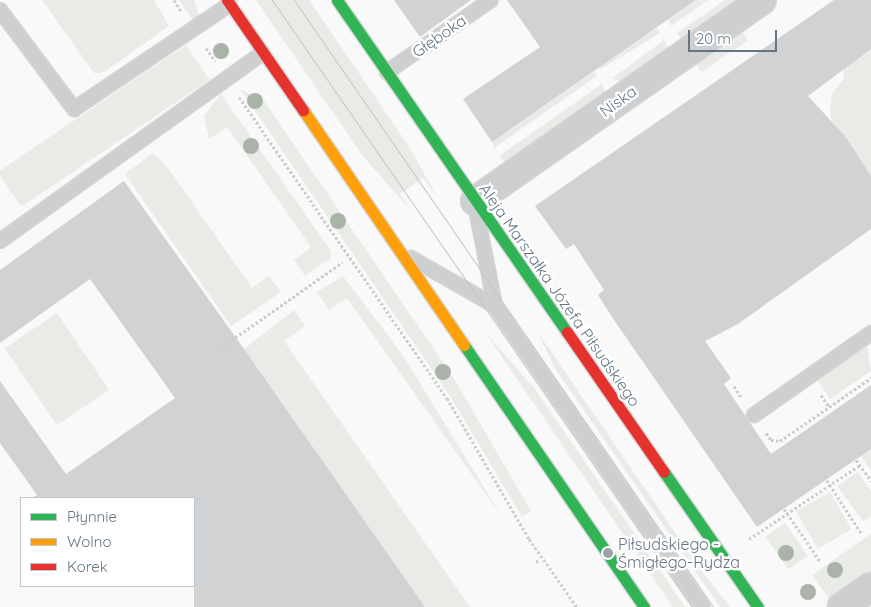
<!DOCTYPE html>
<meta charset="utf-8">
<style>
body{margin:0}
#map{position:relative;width:871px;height:607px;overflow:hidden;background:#f9f9f9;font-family:Quicksand,sans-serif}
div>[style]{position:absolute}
.green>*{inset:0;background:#e8ebe6;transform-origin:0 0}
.building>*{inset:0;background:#d0d2d3}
.path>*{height:3px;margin-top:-1.5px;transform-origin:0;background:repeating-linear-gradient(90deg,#cbcccd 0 2.5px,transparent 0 5px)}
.roads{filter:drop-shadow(1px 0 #d5d6d7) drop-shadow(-1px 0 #d5d6d7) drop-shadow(0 1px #d5d6d7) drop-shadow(0 -1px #d5d6d7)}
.lane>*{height:14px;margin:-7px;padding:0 7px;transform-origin:7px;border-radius:7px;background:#cecfd0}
.street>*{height:28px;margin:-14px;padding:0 14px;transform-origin:14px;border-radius:14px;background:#cecfd0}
.fast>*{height:11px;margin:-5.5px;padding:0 5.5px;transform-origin:5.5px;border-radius:5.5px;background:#30b455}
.slow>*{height:11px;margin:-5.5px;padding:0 5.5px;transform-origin:5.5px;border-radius:5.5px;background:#ff9f0a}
.jam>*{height:11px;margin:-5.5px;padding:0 5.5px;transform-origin:5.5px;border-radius:5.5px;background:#e5322d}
.tram>*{height:1px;margin:-0.5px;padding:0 0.5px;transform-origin:0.5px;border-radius:0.5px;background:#c3c5c6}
.trees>*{width:16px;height:16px;margin:-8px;border-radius:50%;background:#a9b3a7}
.dots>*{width:14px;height:14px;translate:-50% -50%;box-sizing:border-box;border:2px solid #fff;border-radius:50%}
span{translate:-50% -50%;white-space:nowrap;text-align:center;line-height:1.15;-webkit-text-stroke:5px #fff;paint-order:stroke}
.street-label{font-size:16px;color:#657683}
.poi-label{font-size:16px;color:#657683}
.left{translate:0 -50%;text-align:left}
.legend{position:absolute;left:20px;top:497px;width:175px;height:90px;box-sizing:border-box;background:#fff;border:1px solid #c1c8cd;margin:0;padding:6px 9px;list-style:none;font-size:15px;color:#657683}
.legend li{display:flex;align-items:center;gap:10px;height:25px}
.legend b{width:25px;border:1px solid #c1c8cd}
.scale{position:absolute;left:688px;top:30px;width:89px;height:22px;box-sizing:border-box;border:2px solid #657683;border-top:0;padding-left:6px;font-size:15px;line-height:18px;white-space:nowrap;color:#657683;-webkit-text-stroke:4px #fff;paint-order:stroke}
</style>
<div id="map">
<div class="green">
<div style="clip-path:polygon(42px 0,154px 0,169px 26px,104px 72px,94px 73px)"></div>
<div style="clip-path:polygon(179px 0,194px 0,199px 15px,193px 20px)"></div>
<div style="clip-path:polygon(256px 0,309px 0,410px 148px,437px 197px,423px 178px,400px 194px,413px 213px,362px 155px)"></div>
<div style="clip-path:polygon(697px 0,708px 0,671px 26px,668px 20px)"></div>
<div style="clip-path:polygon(725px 0,739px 0,682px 40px,677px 33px)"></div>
<div style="left:657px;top:28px;width:6px;height:70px;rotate:59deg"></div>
<div style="left:740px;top:29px;width:14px;height:56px;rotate:56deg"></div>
<div style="clip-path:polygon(664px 40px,670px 49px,622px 83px,613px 78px)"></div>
<div style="left:186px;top:45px;width:42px;height:227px;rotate:56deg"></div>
<div style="clip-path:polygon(871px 49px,871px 176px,831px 119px,830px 108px,832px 93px,844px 79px,843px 68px)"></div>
<div style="clip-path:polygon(595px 71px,597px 76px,494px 148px,492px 142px)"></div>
<div style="clip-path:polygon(602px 84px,606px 93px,504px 162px,499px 156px)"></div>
<div style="clip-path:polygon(240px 89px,264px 101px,453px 377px,531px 511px,522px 517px,450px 396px)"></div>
<div style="clip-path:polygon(221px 94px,331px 251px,331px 258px,305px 276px,294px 260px,311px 247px,227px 127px,209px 139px,204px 116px)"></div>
<div style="clip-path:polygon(153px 153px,168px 168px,252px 288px,269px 276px,281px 292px,231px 326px,125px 174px)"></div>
<div style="clip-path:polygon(343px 276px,402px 354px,504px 520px,347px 298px,329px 310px,317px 292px)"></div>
<div style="clip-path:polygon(294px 310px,305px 326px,284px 341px,470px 607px,425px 607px,244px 349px)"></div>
<div style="left:57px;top:313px;width:93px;height:63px;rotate:56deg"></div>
<div style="clip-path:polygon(537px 331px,698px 566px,730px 607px,720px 607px,556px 370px)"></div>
<div style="clip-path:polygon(485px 332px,534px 388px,685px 607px,673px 607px)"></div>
<div style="clip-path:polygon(867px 346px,871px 371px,830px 399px,817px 380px)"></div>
<div style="clip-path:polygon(871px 449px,871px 471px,861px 456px)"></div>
<div style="clip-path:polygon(858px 472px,871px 491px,871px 516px,863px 521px,837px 486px)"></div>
<div style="left:830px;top:492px;width:43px;height:39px;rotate:60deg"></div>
<div style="left:785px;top:523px;width:40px;height:24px;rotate:55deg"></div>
<div style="clip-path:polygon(871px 534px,871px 570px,829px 599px,812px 575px)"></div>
</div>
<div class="building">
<div style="clip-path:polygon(394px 0,471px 0,420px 37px)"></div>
<div style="clip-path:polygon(507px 0,696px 0,492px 142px,463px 99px,540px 47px)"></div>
<div style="clip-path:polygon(834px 0,871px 0,871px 49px,808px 96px,845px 136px,871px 176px,871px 229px,738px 324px,705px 341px,731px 378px,724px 384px,771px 454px,871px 385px,871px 449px,757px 527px,614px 320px,598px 295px,604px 290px,574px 244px,566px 249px,535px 206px)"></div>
<div style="clip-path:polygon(124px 181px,244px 349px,425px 607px,194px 607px,194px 498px,32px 498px,37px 495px,0 443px,0 381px,66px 474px,175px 398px,90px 279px,0 343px,0 270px)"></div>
</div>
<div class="path">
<div style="left:174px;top:0;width:13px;rotate:58deg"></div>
<div style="left:206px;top:48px;width:16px;rotate:55deg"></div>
<div style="left:239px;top:97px;width:366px;rotate:55.4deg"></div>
<div style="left:447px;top:398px;width:163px;rotate:59.8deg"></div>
<div style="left:529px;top:539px;width:83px;rotate:54.8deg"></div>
<div style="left:219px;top:349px;width:151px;rotate:-35.1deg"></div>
<div style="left:734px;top:386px;width:13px;rotate:58deg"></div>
<div style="left:821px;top:395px;width:14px;rotate:56deg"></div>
<div style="left:766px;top:433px;width:9px;rotate:54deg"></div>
<div style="left:771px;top:440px;width:9px;rotate:6deg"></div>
<div style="left:780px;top:441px;width:111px;rotate:-34.7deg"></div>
<div style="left:856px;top:460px;width:26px;rotate:54deg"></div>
<div style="left:824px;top:476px;width:68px;rotate:57deg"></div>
<div style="left:784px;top:509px;width:63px;rotate:55.3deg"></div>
<div style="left:749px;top:539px;width:133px;rotate:-33.7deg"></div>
<div style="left:536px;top:562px;width:4px;rotate:-34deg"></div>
</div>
<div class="roads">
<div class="lane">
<div style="left:0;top:10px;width:124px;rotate:53.2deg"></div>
<div style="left:74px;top:109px;width:188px;rotate:-33.9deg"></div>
<div style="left:387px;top:72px;width:126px;rotate:-34.7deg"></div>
<div style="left:477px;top:214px;width:94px;rotate:78.9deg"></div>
<div style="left:495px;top:306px;width:366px;rotate:55.4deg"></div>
<div style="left:0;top:241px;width:323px;rotate:-35.6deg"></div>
<div style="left:411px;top:258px;width:97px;rotate:29.7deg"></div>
<div style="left:754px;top:415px;width:143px;rotate:-35deg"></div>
</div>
<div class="street">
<div style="left:475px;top:201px;width:350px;rotate:-35deg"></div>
<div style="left:842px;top:607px;width:35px;rotate:-35deg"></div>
</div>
<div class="fast">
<div style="left:337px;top:0;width:404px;rotate:55.3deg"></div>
<div style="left:464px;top:345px;width:318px;rotate:55.5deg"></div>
<div style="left:664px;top:472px;width:165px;rotate:55.2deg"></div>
</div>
<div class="slow">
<div style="left:303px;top:110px;width:285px;rotate:55.6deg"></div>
</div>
<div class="jam">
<div style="left:227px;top:0;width:134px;rotate:55.4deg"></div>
<div style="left:567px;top:332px;width:170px;rotate:55.3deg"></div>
</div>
</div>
<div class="tram">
<div style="left:272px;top:0;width:738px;rotate:55.32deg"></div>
<div style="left:294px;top:0;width:738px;rotate:55.38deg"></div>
</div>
<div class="trees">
<div style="left:221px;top:51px"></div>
<div style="left:255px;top:101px"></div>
<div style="left:251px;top:146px"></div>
<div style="left:338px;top:221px"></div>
<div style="left:443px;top:372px"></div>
<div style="left:786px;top:553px"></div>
<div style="left:835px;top:570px"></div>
<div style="left:808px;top:592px"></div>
</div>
<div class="dots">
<div style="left:608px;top:553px;background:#99a4ac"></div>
</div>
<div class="street-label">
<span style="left:439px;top:36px;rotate:-35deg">Głęboka</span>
<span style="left:618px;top:101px;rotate:-36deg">Niska</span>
<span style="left:560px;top:295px;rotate:55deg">Aleja Marszałka Józefa Piłsudskiego</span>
</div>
<div class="poi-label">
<span class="left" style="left:618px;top:553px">Piłsudskiego -<br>Śmigłego-Rydza</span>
</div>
<ul class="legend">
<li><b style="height:6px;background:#30b455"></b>Płynnie</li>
<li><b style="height:6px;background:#ff9f0a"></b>Wolno</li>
<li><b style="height:6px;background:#e5322d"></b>Korek</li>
</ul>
<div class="scale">20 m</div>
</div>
